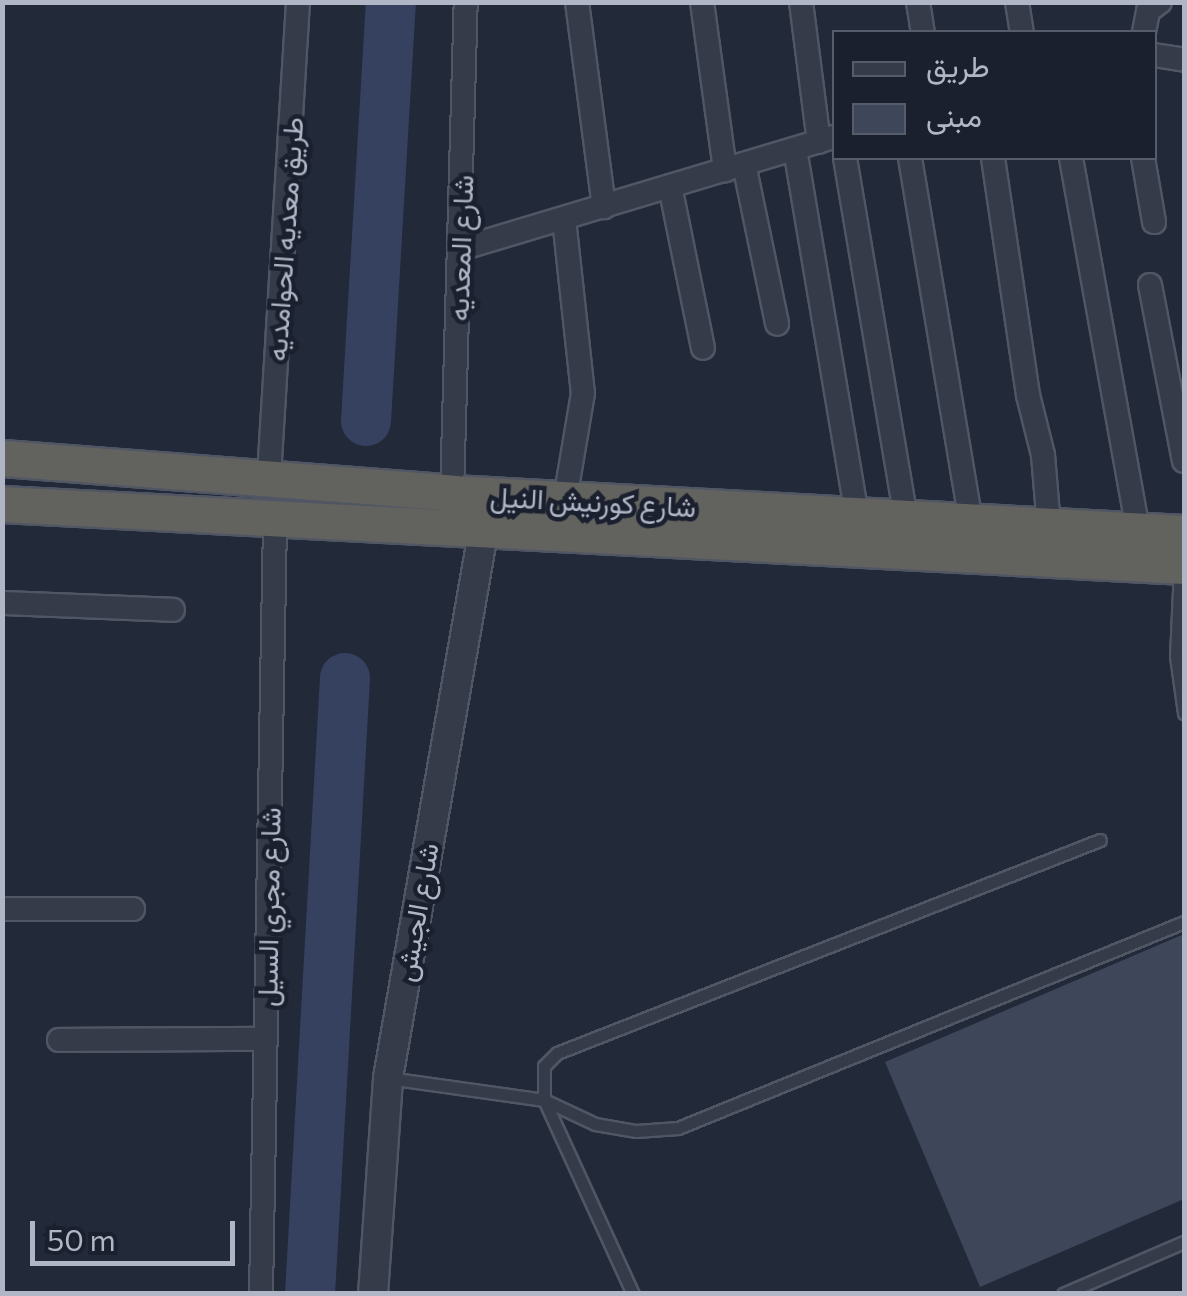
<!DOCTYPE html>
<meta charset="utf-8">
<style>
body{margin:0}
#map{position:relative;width:1187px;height:1296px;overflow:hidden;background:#222939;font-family:Commissioner,Vazirmatn,sans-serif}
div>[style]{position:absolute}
.river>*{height:50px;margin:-25px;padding:0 25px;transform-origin:25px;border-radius:25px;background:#364160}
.building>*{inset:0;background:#3e4659}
.roads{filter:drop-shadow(2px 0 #515665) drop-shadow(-2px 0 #515665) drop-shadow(0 2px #515665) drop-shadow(0 -2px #515665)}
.service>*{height:11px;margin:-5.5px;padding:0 5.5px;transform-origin:5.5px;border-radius:5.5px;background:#363b4a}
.minor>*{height:22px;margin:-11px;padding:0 11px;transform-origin:11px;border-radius:11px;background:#363b4a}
.tertiary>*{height:28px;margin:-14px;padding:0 14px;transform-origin:14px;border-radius:14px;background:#363b4a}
.trunk>*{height:35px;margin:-17.5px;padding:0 17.5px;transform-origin:17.5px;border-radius:17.5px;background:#62625e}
span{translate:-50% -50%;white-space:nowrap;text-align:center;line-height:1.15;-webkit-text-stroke:9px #1b202f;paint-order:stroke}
.street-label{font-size:28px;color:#b1b6c6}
.frame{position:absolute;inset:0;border:5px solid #b1b6c6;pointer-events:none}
.legend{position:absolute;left:832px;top:30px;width:325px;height:130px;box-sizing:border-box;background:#1b202f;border:2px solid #575c6b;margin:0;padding:12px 18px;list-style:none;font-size:30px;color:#b1b6c6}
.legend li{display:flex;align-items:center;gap:20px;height:50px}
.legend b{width:50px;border:2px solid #575c6b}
.scale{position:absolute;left:30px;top:1221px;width:205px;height:45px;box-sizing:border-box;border:5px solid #b1b6c6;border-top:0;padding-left:12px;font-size:30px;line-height:35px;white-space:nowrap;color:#b1b6c6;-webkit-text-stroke:8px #1b202f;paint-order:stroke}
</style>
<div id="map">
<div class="river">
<div style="left:366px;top:421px;width:420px;rotate:-86.6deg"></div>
<div style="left:310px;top:1294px;width:617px;rotate:-86.75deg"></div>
</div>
<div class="building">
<div style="clip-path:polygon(1184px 934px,1184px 1199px,980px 1287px,885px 1062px)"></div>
</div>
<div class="roads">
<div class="service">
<div style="left:1180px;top:568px;width:88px;rotate:92.6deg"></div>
<div style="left:1176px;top:656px;width:58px;rotate:82deg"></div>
<div style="left:388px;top:1078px;width:158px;rotate:8deg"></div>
<div style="left:544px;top:1100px;width:56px;rotate:25.2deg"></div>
<div style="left:595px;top:1124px;width:42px;rotate:9.7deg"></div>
<div style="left:636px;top:1131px;width:42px;rotate:-4.1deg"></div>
<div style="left:678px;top:1128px;width:546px;rotate:-22.15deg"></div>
<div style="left:633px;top:1294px;width:213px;rotate:-114.6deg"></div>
<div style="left:544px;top:1100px;width:34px;rotate:-90deg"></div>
<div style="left:544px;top:1066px;width:18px;rotate:-45deg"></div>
<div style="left:557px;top:1053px;width:583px;rotate:-21.42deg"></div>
<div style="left:1063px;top:1294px;width:132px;rotate:-23.3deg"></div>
</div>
<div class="minor">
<div style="left:577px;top:2px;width:207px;rotate:82.5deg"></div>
<div style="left:702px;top:2px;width:170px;rotate:82.2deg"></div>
<div style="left:801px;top:2px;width:141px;rotate:82.7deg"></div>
<div style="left:918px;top:2px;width:30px;rotate:81deg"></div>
<div style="left:1017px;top:2px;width:30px;rotate:81deg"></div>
<div style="left:1144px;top:32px;width:21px;rotate:-79deg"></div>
<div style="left:1148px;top:11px;width:15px;rotate:-37deg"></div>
<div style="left:1154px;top:55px;width:30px;rotate:9deg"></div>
<div style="left:795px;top:149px;width:372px;rotate:80.4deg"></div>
<div style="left:845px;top:158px;width:366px;rotate:80.4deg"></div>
<div style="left:910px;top:158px;width:369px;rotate:80.5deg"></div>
<div style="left:993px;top:158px;width:240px;rotate:81.6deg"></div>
<div style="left:1028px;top:395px;width:62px;rotate:76deg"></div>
<div style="left:1043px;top:455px;width:71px;rotate:85.2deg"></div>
<div style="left:1071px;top:158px;width:378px;rotate:79.8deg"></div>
<div style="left:1143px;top:158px;width:65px;rotate:80.2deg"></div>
<div style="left:744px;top:164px;width:163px;rotate:78.3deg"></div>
<div style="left:670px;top:186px;width:165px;rotate:78.5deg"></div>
<div style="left:564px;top:219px;width:175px;rotate:83.8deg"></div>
<div style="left:583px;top:393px;width:108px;rotate:99.6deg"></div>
<div style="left:460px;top:249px;width:390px;rotate:-16.7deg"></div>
<div style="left:1150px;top:285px;width:179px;rotate:79.1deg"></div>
<div style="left:269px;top:476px;width:475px;rotate:-86.5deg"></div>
<div style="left:452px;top:493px;width:491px;rotate:-88.4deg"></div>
<div style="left:2px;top:603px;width:171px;rotate:2.3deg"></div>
<div style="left:2px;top:909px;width:131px"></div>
<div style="left:59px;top:1040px;width:206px;rotate:-0.3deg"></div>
<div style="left:261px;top:1294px;width:773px;rotate:-88.96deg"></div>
</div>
<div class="tertiary">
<div style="left:373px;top:1294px;width:217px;rotate:-86deg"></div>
<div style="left:388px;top:1078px;width:553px;rotate:-80.11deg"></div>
</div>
<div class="trunk">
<div style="left:2px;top:458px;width:451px;rotate:4.4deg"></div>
<div style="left:452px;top:493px;width:733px;rotate:3.13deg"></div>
<div style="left:2px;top:504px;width:1184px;rotate:3deg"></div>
</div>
</div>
<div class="street-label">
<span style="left:284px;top:239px;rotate:-86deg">طريق معديه الحوامديه</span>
<span style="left:460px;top:248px;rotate:-88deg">شارع المعديه</span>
<span style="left:593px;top:501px;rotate:3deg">شارع كورنيش النيل</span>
<span style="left:268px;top:907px;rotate:-89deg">شارع مجري السيل</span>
<span style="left:416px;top:912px;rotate:-80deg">شارع الجيش</span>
</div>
<div class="frame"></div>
<ul class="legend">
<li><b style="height:12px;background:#363b4a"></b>طريق</li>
<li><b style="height:28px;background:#3e4659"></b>مبنى</li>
</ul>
<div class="scale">50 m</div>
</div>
